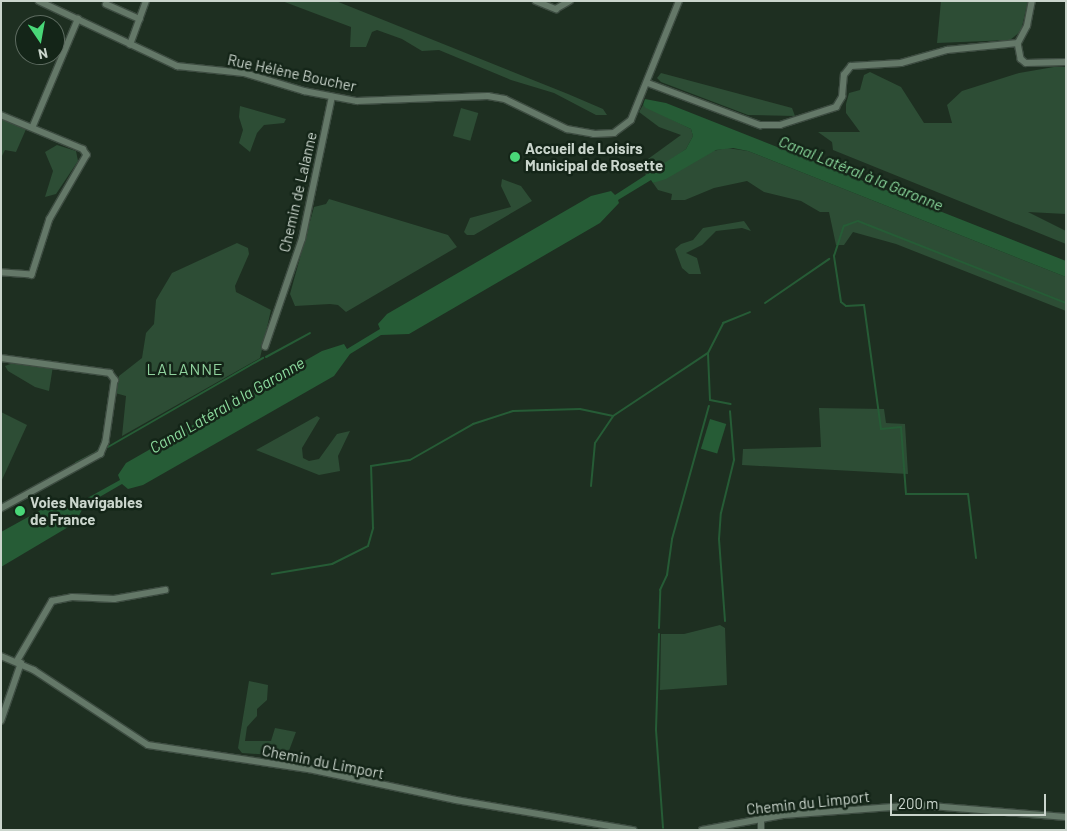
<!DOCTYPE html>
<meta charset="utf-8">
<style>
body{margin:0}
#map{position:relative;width:1067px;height:831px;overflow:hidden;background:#1e2f21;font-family:Barlow,sans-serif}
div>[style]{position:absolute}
.green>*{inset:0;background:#2d4d35;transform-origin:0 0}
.water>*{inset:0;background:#265c36;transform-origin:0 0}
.stream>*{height:2px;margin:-1px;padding:0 1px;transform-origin:1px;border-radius:1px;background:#265c36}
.roads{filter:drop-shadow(1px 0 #3d4c41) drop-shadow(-1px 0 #3d4c41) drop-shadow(0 1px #3d4c41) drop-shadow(0 -1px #3d4c41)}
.minor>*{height:5.5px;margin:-2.75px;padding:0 2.75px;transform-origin:2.75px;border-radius:2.75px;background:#647868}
.dots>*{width:14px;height:14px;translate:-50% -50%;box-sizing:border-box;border:2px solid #142518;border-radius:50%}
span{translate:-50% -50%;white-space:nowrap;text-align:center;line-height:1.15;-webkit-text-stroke:5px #142518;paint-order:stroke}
.street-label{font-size:15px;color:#cad5cc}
.poi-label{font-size:15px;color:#cad5cc;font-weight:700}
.left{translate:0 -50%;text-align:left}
.water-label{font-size:16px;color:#8cdb9e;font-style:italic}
.neighbourhood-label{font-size:16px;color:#90d29e;letter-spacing:1px}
.frame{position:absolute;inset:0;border:2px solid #cad5cc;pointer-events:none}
.north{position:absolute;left:15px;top:15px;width:50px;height:50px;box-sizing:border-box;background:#142518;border:1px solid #5d6b60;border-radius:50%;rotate:168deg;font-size:14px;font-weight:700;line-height:20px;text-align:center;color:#cad5cc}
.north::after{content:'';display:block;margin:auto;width:18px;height:22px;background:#49d778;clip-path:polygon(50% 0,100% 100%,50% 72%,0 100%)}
.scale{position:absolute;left:890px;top:794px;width:156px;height:22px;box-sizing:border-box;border:2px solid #cad5cc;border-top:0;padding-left:6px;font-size:15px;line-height:18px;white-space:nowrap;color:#cad5cc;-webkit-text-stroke:4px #142518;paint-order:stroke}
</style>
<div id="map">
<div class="green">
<div style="clip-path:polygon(282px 1px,336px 1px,568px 94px,603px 109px,607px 115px,596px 115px,554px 93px,511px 80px,439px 50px,422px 51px,402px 39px,377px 30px,372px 32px,366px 47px,350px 47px,351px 27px)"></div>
<div style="clip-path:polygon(941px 1px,1028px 1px,1021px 31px,1010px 40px,937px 43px)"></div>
<div style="clip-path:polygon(1054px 67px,1066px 67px,1066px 214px,1028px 212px,1066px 231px,1066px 244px,833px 150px,832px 142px,818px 132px,860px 132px,846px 113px,846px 104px,849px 93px,860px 90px,864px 75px,870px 72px,901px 87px,924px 123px,952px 123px,947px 105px,962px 91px,1019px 73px)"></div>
<div style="clip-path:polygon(661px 73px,792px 108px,795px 116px,748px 115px,661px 82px,657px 78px)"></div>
<div style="clip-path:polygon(643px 105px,691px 129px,693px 136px,686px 149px,647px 177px,642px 168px,648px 159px,681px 135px,659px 127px,639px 112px)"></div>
<div style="clip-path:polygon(240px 106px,286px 119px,284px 123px,264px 125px,257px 133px,250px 152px,239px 143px,243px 130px,239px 117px)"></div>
<div style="left:461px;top:108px;width:18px;height:29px;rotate:16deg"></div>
<div style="clip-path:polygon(1px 119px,27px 127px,16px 152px,5px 150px,1px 158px)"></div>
<div style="clip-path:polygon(57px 145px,76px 151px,78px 161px,56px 194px,45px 197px,53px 171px,45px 152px)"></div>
<div style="clip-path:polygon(727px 148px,748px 151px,1066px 277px,1066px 311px,896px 244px,853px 232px,844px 245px,836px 245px,829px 212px,820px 212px,801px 201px,764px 192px,747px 181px,714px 188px,685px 200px,671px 200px,672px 194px,658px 190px,653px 183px,713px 151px)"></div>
<div style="clip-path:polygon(502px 179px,521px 186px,532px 201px,474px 235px,467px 235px,464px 232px,470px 218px,511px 207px,501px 186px)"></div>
<div style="clip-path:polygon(329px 199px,448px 235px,457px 247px,346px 312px,338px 305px,330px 304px,295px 306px,290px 294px,314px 207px,326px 204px)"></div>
<div style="clip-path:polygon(744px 221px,751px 231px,742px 228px,716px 231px,702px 245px,686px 253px,697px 258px,701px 274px,689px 274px,682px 268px,675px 249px,681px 244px,693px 240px,703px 228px)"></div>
<div style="clip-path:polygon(237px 243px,248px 248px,249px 254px,235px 286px,236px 292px,271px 310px,260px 358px,122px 436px,126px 396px,115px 393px,119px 376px,142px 358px,146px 333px,154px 324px,156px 300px,172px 273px)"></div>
<div style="clip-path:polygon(13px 363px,53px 366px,49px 391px,35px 387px,8px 371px,5px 366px)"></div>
<div style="clip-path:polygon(819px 408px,884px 409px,886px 423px,905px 424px,908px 474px,742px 465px,743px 449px,821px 447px)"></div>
<div style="clip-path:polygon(1px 412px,27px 425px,1px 482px)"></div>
<div style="clip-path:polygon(317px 416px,320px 418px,302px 448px,303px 458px,309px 461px,319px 459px,337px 434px,350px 431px,338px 456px,340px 471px,319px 475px,256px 450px)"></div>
<div style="clip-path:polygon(720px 625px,725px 628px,727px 685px,660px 690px,661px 634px,684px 634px)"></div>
<div style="clip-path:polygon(249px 681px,268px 685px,267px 700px,257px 709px,257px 716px,247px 727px,245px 741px,271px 741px,275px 728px,296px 732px,287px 756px,242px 753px,238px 748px)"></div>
</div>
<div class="water">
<div style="clip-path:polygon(645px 99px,666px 103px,1066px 261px,1066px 277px,748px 151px,733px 148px,716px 150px,666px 179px,653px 183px,651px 180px,618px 200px,619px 203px,600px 223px,409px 334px,381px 335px,350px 354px,334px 376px,143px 485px,128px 489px,122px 484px,84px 506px,75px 523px,1px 567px,1px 532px,48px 506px,79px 497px,82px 501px,120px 480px,118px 475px,126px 463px,322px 351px,344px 344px,347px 349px,380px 329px,378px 324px,387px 314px,591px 196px,611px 191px,615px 195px,686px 149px,693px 136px,691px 129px,646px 108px,643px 105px)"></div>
<div style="left:710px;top:419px;width:17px;height:31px;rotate:17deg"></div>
</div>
<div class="stream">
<div style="left:765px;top:303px;width:78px;rotate:-34.5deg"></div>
<div style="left:708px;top:354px;width:46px;rotate:87.5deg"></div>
<div style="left:710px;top:400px;width:21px;rotate:11deg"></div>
<div style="left:266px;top:357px;width:50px;rotate:-28.6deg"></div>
<div style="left:108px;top:447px;width:179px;rotate:-29.9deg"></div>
<div style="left:96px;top:452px;width:6px;rotate:-31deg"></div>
<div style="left:76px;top:463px;width:19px;rotate:-28deg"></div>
<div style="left:591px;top:486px;width:43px;rotate:-84.7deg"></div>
<div style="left:595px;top:443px;width:32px;rotate:-56deg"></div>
<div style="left:976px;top:558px;width:64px;rotate:-97.1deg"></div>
<div style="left:968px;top:494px;width:62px;rotate:180deg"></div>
<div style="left:906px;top:494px;width:67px;rotate:-94.3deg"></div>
<div style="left:901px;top:427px;width:20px;rotate:174deg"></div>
<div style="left:881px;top:429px;width:125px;rotate:-97.8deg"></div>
<div style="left:864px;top:305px;width:18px;rotate:177deg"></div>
<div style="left:846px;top:306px;width:6px;rotate:-141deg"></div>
<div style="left:841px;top:302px;width:47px;rotate:-98.7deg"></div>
<div style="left:834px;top:256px;width:32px;rotate:-72deg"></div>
<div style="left:844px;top:226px;width:15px;rotate:-20deg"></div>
<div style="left:858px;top:221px;width:11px;rotate:22deg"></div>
<div style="left:868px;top:225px;width:213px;rotate:21.5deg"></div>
<div style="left:272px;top:574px;width:61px;rotate:-9.5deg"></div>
<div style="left:332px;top:564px;width:40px;rotate:-26.6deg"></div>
<div style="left:368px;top:546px;width:19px;rotate:-74deg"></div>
<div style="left:373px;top:528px;width:62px;rotate:-91.8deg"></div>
<div style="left:371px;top:466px;width:39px;rotate:-9deg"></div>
<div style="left:410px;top:460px;width:73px;rotate:-29.7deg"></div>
<div style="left:473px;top:424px;width:42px;rotate:-18deg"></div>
<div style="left:513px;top:411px;width:67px;rotate:-1.7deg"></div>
<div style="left:580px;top:409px;width:34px;rotate:12deg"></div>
<div style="left:613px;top:416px;width:114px;rotate:-33.6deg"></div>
<div style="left:708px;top:353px;width:34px;rotate:-63deg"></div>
<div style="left:723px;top:323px;width:29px;rotate:-22deg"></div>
<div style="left:725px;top:621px;width:82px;rotate:-94.2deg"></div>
<div style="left:719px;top:539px;width:26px;rotate:-86deg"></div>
<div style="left:721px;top:513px;width:55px;rotate:-76.2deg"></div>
<div style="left:734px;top:460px;width:49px;rotate:-94.7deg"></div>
<div style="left:659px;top:628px;width:38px;rotate:-88deg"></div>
<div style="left:660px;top:590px;width:17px;rotate:-65deg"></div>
<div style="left:667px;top:575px;width:36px;rotate:-82deg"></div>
<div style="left:672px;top:539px;width:138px;rotate:-74.5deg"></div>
<div style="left:659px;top:634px;width:96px;rotate:91.8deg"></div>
<div style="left:656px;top:730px;width:98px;rotate:85.9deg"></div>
</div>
<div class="roads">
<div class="minor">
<div style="left:39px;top:1px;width:153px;rotate:25.2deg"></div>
<div style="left:177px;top:66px;width:67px;rotate:6deg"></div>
<div style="left:244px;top:73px;width:63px;rotate:16.7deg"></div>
<div style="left:304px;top:91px;width:54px;rotate:10.7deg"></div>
<div style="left:357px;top:101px;width:131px;rotate:-2.2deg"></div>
<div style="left:488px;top:96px;width:17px;rotate:10deg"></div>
<div style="left:505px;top:99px;width:69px;rotate:25.8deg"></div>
<div style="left:567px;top:129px;width:27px;rotate:10deg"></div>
<div style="left:594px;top:134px;width:20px;rotate:-3deg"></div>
<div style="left:614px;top:133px;width:21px;rotate:-37deg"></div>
<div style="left:631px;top:120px;width:128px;rotate:-68deg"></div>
<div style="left:536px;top:1px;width:22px;rotate:22deg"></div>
<div style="left:556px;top:9px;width:16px;rotate:-30deg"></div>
<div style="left:106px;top:4px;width:37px;rotate:24deg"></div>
<div style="left:1018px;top:43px;width:16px;rotate:79deg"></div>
<div style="left:1021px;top:59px;width:6px;rotate:39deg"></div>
<div style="left:1026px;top:63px;width:40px;rotate:-1.4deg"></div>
<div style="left:130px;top:45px;width:47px;rotate:-70deg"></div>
<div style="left:648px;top:83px;width:120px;rotate:20.6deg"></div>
<div style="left:760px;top:125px;width:20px"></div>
<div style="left:780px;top:125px;width:59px;rotate:-17.8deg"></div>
<div style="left:836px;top:107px;width:12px;rotate:-59deg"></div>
<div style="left:842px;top:97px;width:22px;rotate:-85deg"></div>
<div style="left:844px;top:75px;width:11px;rotate:-52deg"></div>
<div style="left:851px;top:66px;width:50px;rotate:-3.4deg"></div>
<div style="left:901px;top:63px;width:48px;rotate:-15.8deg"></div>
<div style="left:947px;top:50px;width:71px;rotate:-5.6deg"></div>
<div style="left:1018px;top:43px;width:19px;rotate:-62deg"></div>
<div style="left:1027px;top:26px;width:25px;rotate:-79deg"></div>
<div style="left:1px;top:115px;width:89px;rotate:22.5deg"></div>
<div style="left:83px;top:149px;width:7px;rotate:56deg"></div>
<div style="left:87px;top:155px;width:74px;rotate:120deg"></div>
<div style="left:50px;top:219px;width:59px;rotate:107.8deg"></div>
<div style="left:32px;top:275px;width:31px;rotate:-176deg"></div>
<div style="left:33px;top:126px;width:116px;rotate:-67.2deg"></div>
<div style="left:265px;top:347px;width:114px;rotate:-71.1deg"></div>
<div style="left:302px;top:239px;width:145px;rotate:-78.1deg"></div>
<div style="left:1px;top:358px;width:110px;rotate:7.8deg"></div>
<div style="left:110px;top:373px;width:9px;rotate:54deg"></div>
<div style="left:115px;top:380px;width:63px;rotate:98.3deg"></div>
<div style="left:106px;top:442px;width:13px;rotate:113deg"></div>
<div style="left:101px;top:454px;width:114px;rotate:151.2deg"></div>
<div style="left:1px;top:656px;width:36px;rotate:23deg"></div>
<div style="left:34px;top:670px;width:136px;rotate:33.3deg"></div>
<div style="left:148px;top:745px;width:163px;rotate:8.5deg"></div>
<div style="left:309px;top:769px;width:150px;rotate:11.9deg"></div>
<div style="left:456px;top:800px;width:180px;rotate:9.6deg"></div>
<div style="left:17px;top:661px;width:69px;rotate:-59.7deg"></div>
<div style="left:52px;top:601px;width:20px;rotate:-11deg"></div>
<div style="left:72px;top:597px;width:42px;rotate:2.7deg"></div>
<div style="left:114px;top:599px;width:52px;rotate:-10deg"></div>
<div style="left:1px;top:721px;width:61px;rotate:-71deg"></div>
<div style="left:702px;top:830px;width:82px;rotate:-10.5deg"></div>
<div style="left:783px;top:815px;width:137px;rotate:-4.2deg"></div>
<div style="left:920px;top:805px;width:146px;rotate:4.7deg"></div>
<div style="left:761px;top:830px;width:11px;rotate:-90deg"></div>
</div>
</div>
<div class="dots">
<div style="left:515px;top:157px;background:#49d778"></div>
<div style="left:20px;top:511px;background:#49d778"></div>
</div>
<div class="street-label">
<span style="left:292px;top:73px;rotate:12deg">Rue Hélène Boucher</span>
<span style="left:298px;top:192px;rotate:-77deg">Chemin de Lalanne</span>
<span style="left:323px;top:762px;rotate:11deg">Chemin du Limport</span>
<span style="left:808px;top:803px;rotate:-6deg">Chemin du Limport</span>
</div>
<div class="poi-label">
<span class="left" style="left:525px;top:157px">Accueil de Loisirs<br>Municipal de Rosette</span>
<span class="left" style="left:30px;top:511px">Voies Navigables<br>de France</span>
</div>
<div class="water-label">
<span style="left:861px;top:173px;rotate:22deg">Canal Latéral à la Garonne</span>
<span style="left:227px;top:405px;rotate:-30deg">Canal Latéral à la Garonne</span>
</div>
<div class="neighbourhood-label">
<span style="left:185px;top:369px">LALANNE</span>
</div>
<div class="frame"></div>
<div class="north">N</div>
<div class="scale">200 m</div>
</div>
